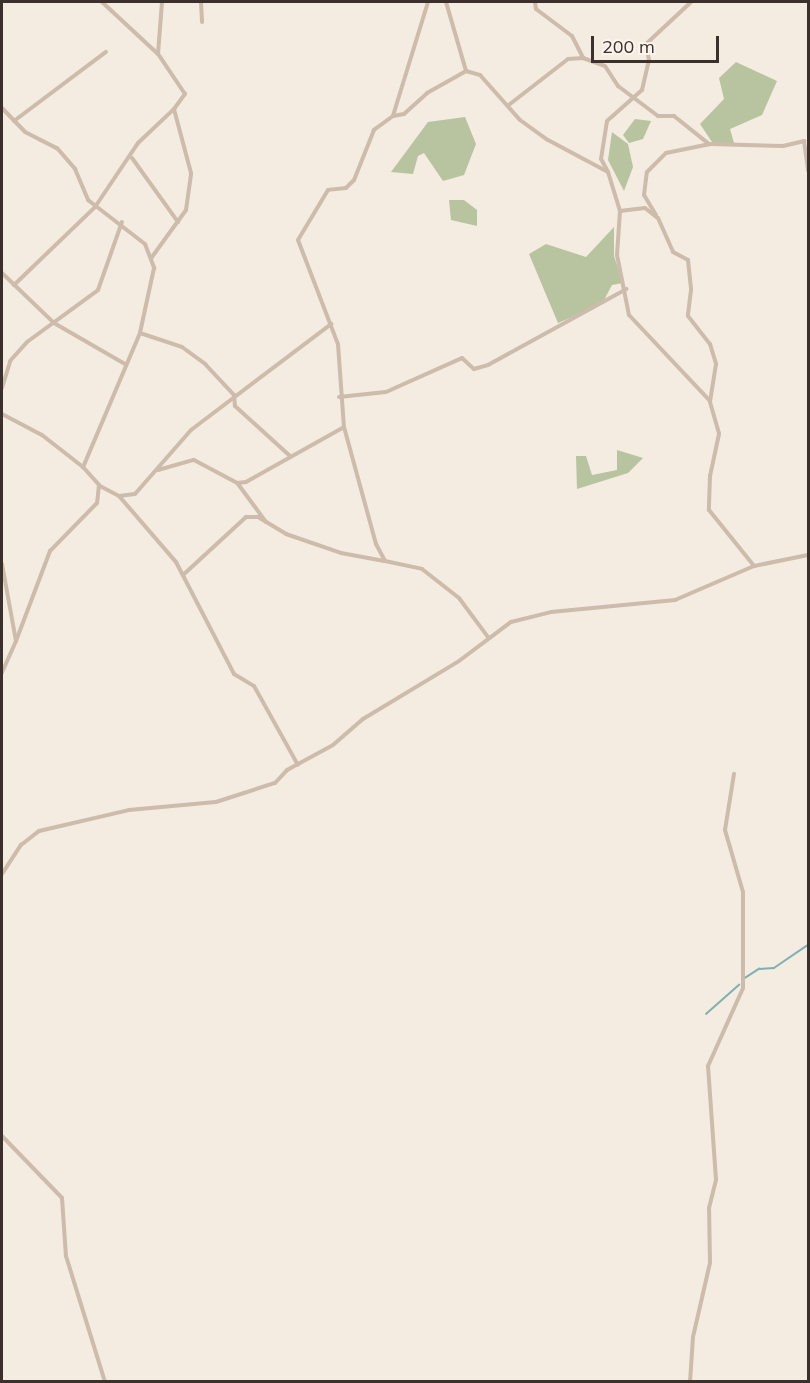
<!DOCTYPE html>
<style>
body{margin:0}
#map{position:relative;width:810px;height:1383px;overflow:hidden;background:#f4ebe1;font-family:Mulish,sans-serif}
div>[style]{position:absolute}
.green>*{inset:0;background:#b8c4a0}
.stream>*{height:1.5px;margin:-0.75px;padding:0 0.75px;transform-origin:0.75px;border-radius:0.75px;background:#7fb0b2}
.minor>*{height:4px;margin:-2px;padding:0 2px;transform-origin:2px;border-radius:2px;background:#cdbbac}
span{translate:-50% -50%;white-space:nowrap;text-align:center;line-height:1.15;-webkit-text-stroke:5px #fbf5ee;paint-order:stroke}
.frame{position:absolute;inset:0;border:3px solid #3b302b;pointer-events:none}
.scale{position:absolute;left:591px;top:36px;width:128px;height:27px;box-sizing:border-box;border:3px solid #3b302b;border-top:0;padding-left:8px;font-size:18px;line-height:21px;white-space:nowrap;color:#3b302b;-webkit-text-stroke:4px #fbf5ee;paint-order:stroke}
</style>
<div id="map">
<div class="green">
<div style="clip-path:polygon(736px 62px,777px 81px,762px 115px,730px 129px,734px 143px,724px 146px,712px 142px,700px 124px,724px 99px,719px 78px)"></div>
<div style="clip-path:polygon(465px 117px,476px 144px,464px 175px,443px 181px,424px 153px,418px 156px,413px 174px,391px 172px,428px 122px)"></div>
<div style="clip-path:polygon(635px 119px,651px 121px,643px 139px,629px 143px,623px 135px)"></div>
<div style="clip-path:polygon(612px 132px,628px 144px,633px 167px,624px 191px,608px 160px)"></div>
<div style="clip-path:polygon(449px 200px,464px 200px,477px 210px,477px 226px,451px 220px)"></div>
<div style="clip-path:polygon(614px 227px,614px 256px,623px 283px,612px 285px,602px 304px,558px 323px,529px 254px,546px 244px,586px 257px)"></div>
<div style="clip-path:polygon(617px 450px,643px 458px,628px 473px,577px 489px,576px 456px,586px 456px,592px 475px,617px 470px)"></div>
</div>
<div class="stream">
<div style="left:745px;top:978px;width:17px;rotate:-33deg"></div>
<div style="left:759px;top:969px;width:15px;rotate:-4deg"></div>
<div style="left:774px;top:968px;width:41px;rotate:-34.1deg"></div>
<div style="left:706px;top:1014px;width:44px;rotate:-41.3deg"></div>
</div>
<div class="minor">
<div style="left:102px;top:2px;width:76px;rotate:42.9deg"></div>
<div style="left:201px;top:2px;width:20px;rotate:87deg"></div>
<div style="left:428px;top:2px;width:119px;rotate:107.1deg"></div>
<div style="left:393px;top:116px;width:24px;rotate:144deg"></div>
<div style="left:374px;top:130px;width:54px;rotate:111.8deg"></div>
<div style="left:354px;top:180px;width:11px;rotate:135deg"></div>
<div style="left:346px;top:188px;width:18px;rotate:174deg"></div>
<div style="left:328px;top:190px;width:58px;rotate:121deg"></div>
<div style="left:298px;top:240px;width:111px;rotate:69deg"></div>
<div style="left:338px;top:344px;width:83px;rotate:85.9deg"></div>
<div style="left:344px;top:427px;width:121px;rotate:74.7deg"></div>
<div style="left:376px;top:544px;width:19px;rotate:62deg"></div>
<div style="left:385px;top:561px;width:38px;rotate:12deg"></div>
<div style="left:422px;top:569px;width:47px;rotate:38.1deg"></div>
<div style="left:459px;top:598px;width:49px;rotate:53.4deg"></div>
<div style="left:446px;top:2px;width:72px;rotate:73.8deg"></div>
<div style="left:466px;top:71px;width:15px;rotate:16deg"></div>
<div style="left:480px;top:75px;width:60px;rotate:48.4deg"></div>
<div style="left:520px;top:120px;width:34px;rotate:36deg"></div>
<div style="left:548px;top:140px;width:68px;rotate:28.1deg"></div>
<div style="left:608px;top:172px;width:41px;rotate:72.9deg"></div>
<div style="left:620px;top:211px;width:25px;rotate:-7deg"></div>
<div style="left:645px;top:208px;width:16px;rotate:38deg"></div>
<div style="left:658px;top:218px;width:37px;rotate:66deg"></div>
<div style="left:673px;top:252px;width:17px;rotate:28deg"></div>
<div style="left:688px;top:260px;width:30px;rotate:84deg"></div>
<div style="left:691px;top:290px;width:26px;rotate:97deg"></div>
<div style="left:688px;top:316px;width:36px;rotate:52deg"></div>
<div style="left:710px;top:344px;width:21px;rotate:73deg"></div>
<div style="left:716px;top:364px;width:38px;rotate:99deg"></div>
<div style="left:710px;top:402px;width:33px;rotate:74deg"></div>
<div style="left:719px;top:434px;width:43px;rotate:102.1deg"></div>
<div style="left:710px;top:476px;width:34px;rotate:92deg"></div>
<div style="left:709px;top:510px;width:72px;rotate:51.2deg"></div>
<div style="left:535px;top:2px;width:7px;rotate:82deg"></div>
<div style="left:536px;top:9px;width:45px;rotate:36.9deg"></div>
<div style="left:572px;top:36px;width:25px;rotate:63deg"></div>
<div style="left:583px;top:58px;width:23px;rotate:20deg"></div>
<div style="left:605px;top:66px;width:24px;rotate:57deg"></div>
<div style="left:618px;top:86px;width:50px;rotate:36.9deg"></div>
<div style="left:658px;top:116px;width:16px"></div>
<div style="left:674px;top:116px;width:45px;rotate:38.7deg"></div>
<div style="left:510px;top:104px;width:73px;rotate:-37.8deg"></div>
<div style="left:568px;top:59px;width:15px;rotate:-4deg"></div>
<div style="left:2px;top:108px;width:33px;rotate:46deg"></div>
<div style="left:25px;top:132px;width:36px;rotate:27deg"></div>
<div style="left:57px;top:148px;width:28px;rotate:49deg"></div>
<div style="left:75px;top:169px;width:34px;rotate:67deg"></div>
<div style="left:88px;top:200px;width:72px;rotate:37.7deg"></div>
<div style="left:145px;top:244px;width:26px;rotate:69deg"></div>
<div style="left:154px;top:268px;width:66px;rotate:102.2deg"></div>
<div style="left:140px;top:333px;width:146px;rotate:113deg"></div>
<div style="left:83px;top:467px;width:24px;rotate:48deg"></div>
<div style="left:99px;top:485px;width:18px;rotate:96deg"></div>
<div style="left:97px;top:503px;width:67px;rotate:134.4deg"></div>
<div style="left:50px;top:551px;width:96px;rotate:110.7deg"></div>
<div style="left:393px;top:116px;width:11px;rotate:-10deg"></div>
<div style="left:404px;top:114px;width:31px;rotate:-42deg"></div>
<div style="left:427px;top:93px;width:45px;rotate:-29.4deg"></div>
<div style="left:14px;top:121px;width:115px;rotate:-36.9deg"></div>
<div style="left:132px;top:158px;width:79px;rotate:54.3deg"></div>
<div style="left:608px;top:172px;width:15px;rotate:-118deg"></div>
<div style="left:601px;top:159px;width:38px;rotate:-81deg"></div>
<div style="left:607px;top:121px;width:47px;rotate:-41.5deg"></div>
<div style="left:642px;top:90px;width:31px;rotate:-77deg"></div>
<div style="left:649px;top:60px;width:16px;rotate:-101deg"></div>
<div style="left:646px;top:44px;width:62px;rotate:-43deg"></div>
<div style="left:620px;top:211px;width:44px;rotate:93.9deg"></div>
<div style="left:617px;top:255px;width:61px;rotate:78.7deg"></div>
<div style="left:629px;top:315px;width:118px;rotate:46.7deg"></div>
<div style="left:656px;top:215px;width:23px;rotate:-121deg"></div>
<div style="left:644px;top:195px;width:23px;rotate:-83deg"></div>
<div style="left:647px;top:172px;width:27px;rotate:-45deg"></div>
<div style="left:666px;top:153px;width:45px;rotate:-11.6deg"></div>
<div style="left:710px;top:144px;width:73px;rotate:1.6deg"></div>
<div style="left:783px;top:146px;width:22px;rotate:-13deg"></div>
<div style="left:804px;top:141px;width:30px;rotate:82deg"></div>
<div style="left:152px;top:257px;width:58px;rotate:-54.1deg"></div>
<div style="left:186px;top:210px;width:37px;rotate:-82deg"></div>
<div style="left:191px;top:173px;width:66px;rotate:-104.9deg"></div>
<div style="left:174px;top:109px;width:19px;rotate:-54deg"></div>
<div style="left:185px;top:94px;width:48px;rotate:-124deg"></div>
<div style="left:158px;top:54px;width:52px;rotate:-85.6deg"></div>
<div style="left:2px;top:273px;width:72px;rotate:43.9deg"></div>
<div style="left:54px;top:323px;width:82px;rotate:30deg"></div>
<div style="left:14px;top:285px;width:112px;rotate:-43.9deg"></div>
<div style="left:95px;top:207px;width:77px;rotate:-56.1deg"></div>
<div style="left:138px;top:143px;width:50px;rotate:-43.4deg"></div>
<div style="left:140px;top:333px;width:44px;rotate:18.4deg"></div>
<div style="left:182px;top:347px;width:29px;rotate:36deg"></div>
<div style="left:205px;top:364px;width:42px;rotate:46.9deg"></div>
<div style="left:234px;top:395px;width:11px;rotate:85deg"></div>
<div style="left:235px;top:406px;width:74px;rotate:42.3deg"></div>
<div style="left:2px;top:388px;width:28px;rotate:-73deg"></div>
<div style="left:10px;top:361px;width:25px;rotate:-48deg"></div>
<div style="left:27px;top:342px;width:88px;rotate:-36.2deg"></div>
<div style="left:98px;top:290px;width:72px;rotate:-70.6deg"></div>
<div style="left:339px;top:397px;width:47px;rotate:-6.1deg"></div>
<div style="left:386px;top:392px;width:83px;rotate:-24.1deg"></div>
<div style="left:462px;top:358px;width:16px;rotate:43deg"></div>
<div style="left:474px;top:369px;width:15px;rotate:-16deg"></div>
<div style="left:488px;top:365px;width:158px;rotate:-28.8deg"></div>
<div style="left:2px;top:414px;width:45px;rotate:27.7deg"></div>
<div style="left:42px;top:435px;width:52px;rotate:38deg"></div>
<div style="left:158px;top:470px;width:37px;rotate:-16deg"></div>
<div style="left:194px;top:460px;width:49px;rotate:28.1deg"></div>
<div style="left:237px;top:483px;width:9px;rotate:-6deg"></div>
<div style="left:246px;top:482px;width:112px;rotate:-29.3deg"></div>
<div style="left:238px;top:484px;width:47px;rotate:53.6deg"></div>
<div style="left:100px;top:486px;width:21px;rotate:28deg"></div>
<div style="left:119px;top:496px;width:16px;rotate:-7deg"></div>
<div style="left:135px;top:494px;width:85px;rotate:-48.8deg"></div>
<div style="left:191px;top:430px;width:176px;rotate:-37.1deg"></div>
<div style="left:119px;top:496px;width:87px;rotate:49.2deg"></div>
<div style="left:176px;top:562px;width:126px;rotate:62.6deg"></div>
<div style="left:234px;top:674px;width:23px;rotate:31deg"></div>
<div style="left:254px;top:686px;width:90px;rotate:60.9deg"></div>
<div style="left:2px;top:564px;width:78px;rotate:79.7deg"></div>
<div style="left:16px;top:641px;width:35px;rotate:114deg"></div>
<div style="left:183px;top:575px;width:86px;rotate:-42.6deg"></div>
<div style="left:246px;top:517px;width:12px"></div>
<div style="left:258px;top:517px;width:33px;rotate:31deg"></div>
<div style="left:286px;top:534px;width:58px;rotate:19.1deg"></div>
<div style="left:341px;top:553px;width:44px;rotate:10.5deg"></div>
<div style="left:2px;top:874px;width:35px;rotate:-57deg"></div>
<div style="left:21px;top:845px;width:23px;rotate:-38deg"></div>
<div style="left:39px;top:831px;width:92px;rotate:-13.1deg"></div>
<div style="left:129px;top:810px;width:87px;rotate:-5.3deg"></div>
<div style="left:216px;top:802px;width:62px;rotate:-17.9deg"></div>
<div style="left:275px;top:783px;width:18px;rotate:-47deg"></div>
<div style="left:287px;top:770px;width:52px;rotate:-28.5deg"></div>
<div style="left:333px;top:745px;width:40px;rotate:-41deg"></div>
<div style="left:363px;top:719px;width:112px;rotate:-31.1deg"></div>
<div style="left:459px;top:661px;width:65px;rotate:-36.9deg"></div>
<div style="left:511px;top:622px;width:41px;rotate:-14deg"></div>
<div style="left:551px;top:612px;width:125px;rotate:-5.5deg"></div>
<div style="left:675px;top:600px;width:86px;rotate:-23.3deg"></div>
<div style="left:754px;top:566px;width:55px;rotate:-11.5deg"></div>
<div style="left:2px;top:1136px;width:86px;rotate:45.9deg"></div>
<div style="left:62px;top:1198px;width:58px;rotate:86.1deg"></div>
<div style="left:66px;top:1256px;width:132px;rotate:72.8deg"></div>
<div style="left:690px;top:1382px;width:45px;rotate:-86.2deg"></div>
<div style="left:693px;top:1337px;width:76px;rotate:-77.1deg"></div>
<div style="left:710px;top:1263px;width:55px;rotate:-91deg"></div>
<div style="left:709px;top:1208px;width:29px;rotate:-76deg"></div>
<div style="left:716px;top:1180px;width:114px;rotate:-94deg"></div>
<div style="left:708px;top:1066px;width:85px;rotate:-65.8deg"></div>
<div style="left:743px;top:988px;width:96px;rotate:-90deg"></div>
<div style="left:743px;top:892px;width:65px;rotate:-106.2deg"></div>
<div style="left:725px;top:830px;width:57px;rotate:-80.9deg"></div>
</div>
<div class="frame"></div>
<div class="scale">200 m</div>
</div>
